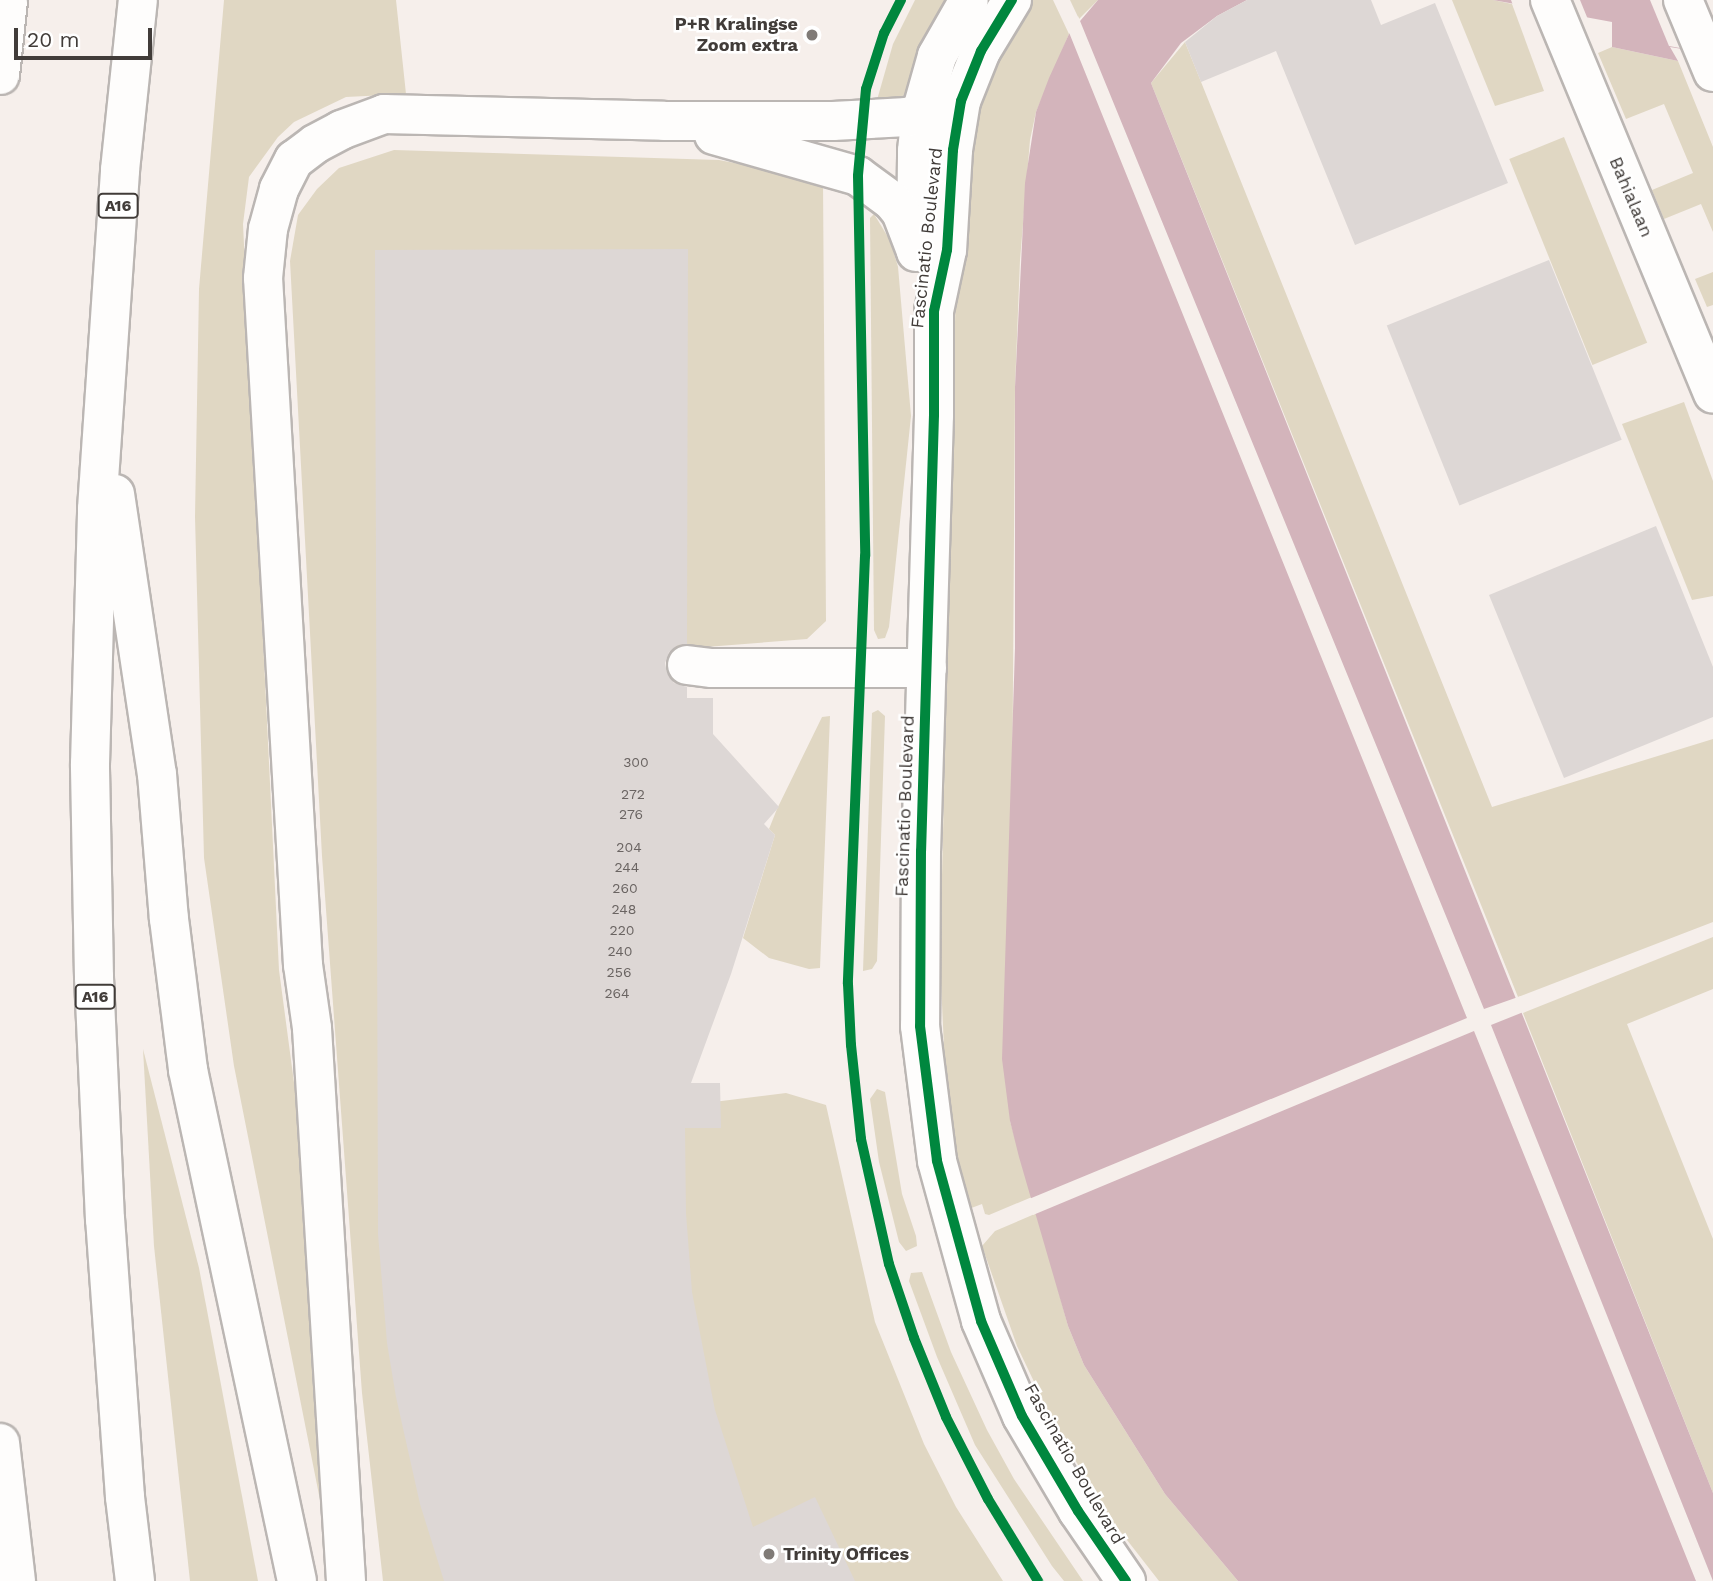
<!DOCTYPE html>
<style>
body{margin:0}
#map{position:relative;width:1713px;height:1581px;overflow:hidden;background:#f6efeb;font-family:"Work Sans",sans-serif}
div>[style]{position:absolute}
.green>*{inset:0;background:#e0d7c3;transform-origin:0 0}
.water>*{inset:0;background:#d3b4bb}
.pier>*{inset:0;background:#f6efeb}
.building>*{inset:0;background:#ddd7d5;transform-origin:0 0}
.roads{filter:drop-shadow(2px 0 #bbb6b3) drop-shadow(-2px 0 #bbb6b3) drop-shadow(0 2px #bbb6b3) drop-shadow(0 -2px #bbb6b3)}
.minor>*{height:38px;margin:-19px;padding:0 19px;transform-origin:19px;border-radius:19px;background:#fefdfc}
.highway>*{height:38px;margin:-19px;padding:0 19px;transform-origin:19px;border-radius:19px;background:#fefdfc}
.cycleway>*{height:10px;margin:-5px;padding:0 5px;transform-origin:5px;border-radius:5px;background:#00873e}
.dots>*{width:19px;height:19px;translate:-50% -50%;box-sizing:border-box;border:4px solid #fff;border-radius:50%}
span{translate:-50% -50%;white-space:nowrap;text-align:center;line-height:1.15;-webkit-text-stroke:5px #fff;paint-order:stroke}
.number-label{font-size:14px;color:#6a6462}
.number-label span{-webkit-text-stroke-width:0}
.shield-label span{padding:2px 5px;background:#fff;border:2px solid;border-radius:5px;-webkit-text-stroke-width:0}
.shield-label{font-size:16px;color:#413c39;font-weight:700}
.poi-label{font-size:18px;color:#413c39;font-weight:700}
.right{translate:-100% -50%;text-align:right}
.left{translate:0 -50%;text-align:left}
.street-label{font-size:18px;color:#413c39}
.scale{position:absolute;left:14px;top:28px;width:138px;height:32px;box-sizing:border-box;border:4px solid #413c39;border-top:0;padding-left:9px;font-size:21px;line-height:24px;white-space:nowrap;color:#413c39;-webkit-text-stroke:5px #fff;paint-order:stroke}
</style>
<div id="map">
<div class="green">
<div style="clip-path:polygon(224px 0,396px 0,406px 94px,346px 97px,294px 122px,278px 137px,249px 177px,243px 224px,279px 970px,303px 1150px,320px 1500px,234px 1066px,204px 858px,195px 517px,199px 289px)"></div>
<div style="clip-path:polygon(915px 0,950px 0,908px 95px,877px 100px,893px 44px)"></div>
<div style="clip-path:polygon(1026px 0,1053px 0,1069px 34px,1036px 112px,1030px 140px,1020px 260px,1015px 387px,1010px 1121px,1032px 1197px,989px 1215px,985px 1214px,982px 1204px,966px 1210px,956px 1161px,946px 1090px,940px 961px,958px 195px,969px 123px)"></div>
<div style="clip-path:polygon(1070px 0,1098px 0,1079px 19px)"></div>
<div style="clip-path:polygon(1452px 0,1493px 0,1512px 4px,1544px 91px,1495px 106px)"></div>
<div style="clip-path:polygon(1185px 42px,1492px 807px,1713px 739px,1713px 922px,1518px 997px,1151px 83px)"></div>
<div style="clip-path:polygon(1612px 47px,1678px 61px,1713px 147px,1713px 232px,1701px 204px,1664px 219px,1652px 190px,1693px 173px,1664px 104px,1626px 119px,1598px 53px)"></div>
<div style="left:1564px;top:137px;width:222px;height:59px;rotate:68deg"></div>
<div style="clip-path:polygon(394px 150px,719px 160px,823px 180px,826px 621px,807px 639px,667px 650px,624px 317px,681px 1106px,786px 1093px,826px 1105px,875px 1322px,924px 1444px,956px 1507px,1003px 1581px,383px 1581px,362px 1393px,322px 856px,290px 261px,298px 215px,317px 189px,339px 168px)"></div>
<div style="clip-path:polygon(874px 214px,891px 242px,898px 267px,911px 416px,889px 627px,885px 638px,878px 639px,874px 630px,870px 218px)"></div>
<div style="clip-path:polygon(1713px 272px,1713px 305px,1707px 307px,1695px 279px)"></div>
<div style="clip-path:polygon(1684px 402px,1713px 481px,1713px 596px,1692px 600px,1622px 424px)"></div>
<div style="clip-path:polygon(878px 710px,885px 716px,877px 961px,872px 969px,863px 971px,872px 713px)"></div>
<div style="clip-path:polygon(830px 716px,820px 968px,809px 969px,769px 958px,743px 938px,775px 835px,769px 829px,777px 809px,822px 717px)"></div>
<div style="clip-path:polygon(1713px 937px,1713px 989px,1627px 1024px,1713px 1239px,1713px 1493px,1523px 1013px)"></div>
<div style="clip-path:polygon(143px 1049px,199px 1268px,258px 1581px,190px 1581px,154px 1246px)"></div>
<div style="clip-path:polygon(877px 1089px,885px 1092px,902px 1194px,916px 1236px,917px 1246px,906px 1251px,899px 1242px,879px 1162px,870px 1099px)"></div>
<div style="clip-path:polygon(1037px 1213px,1068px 1326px,1084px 1365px,1165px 1494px,1238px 1581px,1159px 1581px,1113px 1522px,1058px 1432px,1017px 1346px,982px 1246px,995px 1231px)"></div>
<div style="clip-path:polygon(922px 1272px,951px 1352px,987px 1430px,1014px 1479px,1083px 1581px,1064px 1581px,1052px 1566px,975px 1445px,937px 1357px,909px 1281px,911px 1273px)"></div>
</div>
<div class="water">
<div style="clip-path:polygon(1098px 0,1247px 0,1217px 16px,1181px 43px,1151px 83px,1713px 1493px,1713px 1581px,1238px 1581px,1165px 1494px,1084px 1365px,1068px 1326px,1019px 1157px,1010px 1121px,1002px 1059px,1015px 648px,1015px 387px,1025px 183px,1036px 112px,1049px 78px,1069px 34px)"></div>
<div style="clip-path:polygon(1493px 0,1713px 0,1713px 54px,1670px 47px,1678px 61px,1612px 47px,1612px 22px)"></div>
</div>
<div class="pier">
<div style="clip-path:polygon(1511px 0,1580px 0,1589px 22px,1514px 8px)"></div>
<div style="clip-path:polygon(1650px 0,1713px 0,1713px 54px,1669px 46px)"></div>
<div style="clip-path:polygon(1078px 16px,1484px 1009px,1521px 996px,1526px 1011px,1491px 1025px,1713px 1581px,1696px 1581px,1474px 1031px,1033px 1215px,1029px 1199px,1467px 1018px,1068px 30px)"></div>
</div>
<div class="building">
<div style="clip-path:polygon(1247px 0,1371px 0,1381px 25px,1435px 3px,1508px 183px,1355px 245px,1276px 51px,1201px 82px,1185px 42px,1217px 16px)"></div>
<div style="clip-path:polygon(688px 249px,687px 644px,678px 645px,669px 652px,665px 663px,667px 673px,674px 683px,687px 687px,687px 698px,713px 698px,713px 734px,779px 807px,764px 824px,775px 835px,731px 974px,691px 1083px,720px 1083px,721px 1128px,685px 1128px,686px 1213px,692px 1292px,715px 1410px,753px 1527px,815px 1497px,855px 1581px,444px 1581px,420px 1504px,396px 1397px,387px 1343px,378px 1234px,375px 250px)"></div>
<div style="left:1549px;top:260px;width:194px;height:175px;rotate:68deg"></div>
<div style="clip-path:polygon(1656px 526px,1713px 667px,1713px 717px,1564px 778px,1489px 595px)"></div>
</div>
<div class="roads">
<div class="minor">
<div style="left:1012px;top:0;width:60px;rotate:121.3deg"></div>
<div style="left:981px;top:51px;width:54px;rotate:111.8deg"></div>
<div style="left:961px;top:101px;width:50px;rotate:99.3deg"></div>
<div style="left:953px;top:150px;width:100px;rotate:93.4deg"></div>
<div style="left:947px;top:250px;width:62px;rotate:102deg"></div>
<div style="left:934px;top:311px;width:104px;rotate:90deg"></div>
<div style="left:934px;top:415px;width:436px;rotate:91.7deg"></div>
<div style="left:921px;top:851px;width:175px;rotate:90.3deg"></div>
<div style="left:920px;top:1026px;width:136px;rotate:82.8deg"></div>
<div style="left:937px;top:1161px;width:166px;rotate:74.6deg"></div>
<div style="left:981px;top:1321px;width:103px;rotate:66.7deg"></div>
<div style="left:1022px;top:1416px;width:110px;rotate:59.5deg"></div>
<div style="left:1078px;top:1511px;width:85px;rotate:55.6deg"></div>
<div style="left:1550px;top:0;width:426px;rotate:67.5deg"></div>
<div style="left:1683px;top:0;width:78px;rotate:67.4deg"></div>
<div style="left:916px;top:252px;width:101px;rotate:-89.4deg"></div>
<div style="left:917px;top:151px;width:38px;rotate:-84deg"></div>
<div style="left:921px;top:113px;width:59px;rotate:-74.3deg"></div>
<div style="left:937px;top:56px;width:64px;rotate:-60.3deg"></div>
<div style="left:687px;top:665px;width:25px;rotate:7deg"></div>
<div style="left:712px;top:668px;width:215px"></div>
</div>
<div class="highway">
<div style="left:0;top:75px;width:75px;rotate:-83.9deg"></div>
<div style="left:714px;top:135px;width:150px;rotate:15.9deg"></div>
<div style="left:858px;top:176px;width:42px;rotate:36.3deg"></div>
<div style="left:892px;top:201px;width:14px;rotate:51deg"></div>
<div style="left:901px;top:212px;width:39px;rotate:69deg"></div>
<div style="left:115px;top:494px;width:283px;rotate:81.5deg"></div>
<div style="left:157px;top:774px;width:145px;rotate:85.3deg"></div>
<div style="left:169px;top:919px;width:152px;rotate:82.8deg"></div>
<div style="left:188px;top:1070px;width:522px;rotate:77.96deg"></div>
<div style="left:0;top:1443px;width:139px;rotate:83.4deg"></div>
<div style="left:135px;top:1581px;width:85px;rotate:-96.8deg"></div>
<div style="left:125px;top:1497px;width:278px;rotate:-94.1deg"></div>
<div style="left:105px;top:1220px;width:243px;rotate:-92.6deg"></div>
<div style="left:94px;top:977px;width:213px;rotate:-91.1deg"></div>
<div style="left:90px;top:764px;width:255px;rotate:-88.4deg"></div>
<div style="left:97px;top:509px;width:340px;rotate:-86.1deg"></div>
<div style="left:120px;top:170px;width:171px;rotate:-84deg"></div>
<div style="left:346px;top:1581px;width:554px;rotate:-93.52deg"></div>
<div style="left:312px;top:1028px;width:64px;rotate:-98.1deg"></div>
<div style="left:303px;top:965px;width:688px;rotate:-93.33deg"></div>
<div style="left:263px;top:278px;width:49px;rotate:-84.2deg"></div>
<div style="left:268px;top:229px;width:41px;rotate:-74.6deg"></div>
<div style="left:279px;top:189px;width:33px;rotate:-63deg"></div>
<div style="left:294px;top:160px;width:26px;rotate:-37deg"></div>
<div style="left:315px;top:144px;width:30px;rotate:-28deg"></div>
<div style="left:341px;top:130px;width:46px;rotate:-20.4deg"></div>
<div style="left:384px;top:114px;width:280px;rotate:1.4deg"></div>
<div style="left:664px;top:121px;width:169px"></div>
<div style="left:833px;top:121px;width:74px;rotate:-3.1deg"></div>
<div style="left:907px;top:117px;width:56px;rotate:-16.5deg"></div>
</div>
</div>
<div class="cycleway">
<div style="left:901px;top:0;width:37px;rotate:117deg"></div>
<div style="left:884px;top:33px;width:59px;rotate:107.8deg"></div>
<div style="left:866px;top:89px;width:87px;rotate:95.3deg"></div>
<div style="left:858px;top:176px;width:380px;rotate:88.9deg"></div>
<div style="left:865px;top:556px;width:428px;rotate:92.3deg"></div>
<div style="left:848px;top:984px;width:61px;rotate:87.2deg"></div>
<div style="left:851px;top:1045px;width:95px;rotate:83.9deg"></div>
<div style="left:861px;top:1139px;width:128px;rotate:77.4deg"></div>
<div style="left:889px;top:1264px;width:78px;rotate:71.3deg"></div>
<div style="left:914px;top:1338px;width:85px;rotate:67.9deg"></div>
<div style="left:946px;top:1417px;width:92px;rotate:62.9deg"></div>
<div style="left:988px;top:1499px;width:96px;rotate:58.6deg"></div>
<div style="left:1012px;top:0;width:60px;rotate:121.3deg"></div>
<div style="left:981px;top:51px;width:54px;rotate:111.8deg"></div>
<div style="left:961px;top:101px;width:50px;rotate:99.3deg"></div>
<div style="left:953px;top:150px;width:100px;rotate:93.4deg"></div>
<div style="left:947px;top:250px;width:62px;rotate:102deg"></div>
<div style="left:934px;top:311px;width:104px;rotate:90deg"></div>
<div style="left:934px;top:415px;width:436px;rotate:91.7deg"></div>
<div style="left:921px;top:851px;width:175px;rotate:90.3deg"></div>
<div style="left:920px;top:1026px;width:136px;rotate:82.8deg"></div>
<div style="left:937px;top:1161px;width:166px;rotate:74.6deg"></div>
<div style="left:981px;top:1321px;width:103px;rotate:66.7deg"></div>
<div style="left:1022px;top:1416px;width:110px;rotate:59.5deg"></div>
<div style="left:1078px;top:1511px;width:85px;rotate:55.6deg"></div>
</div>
<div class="dots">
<div style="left:812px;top:35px;background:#807b77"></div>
<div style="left:769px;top:1554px;background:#807b77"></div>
</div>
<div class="number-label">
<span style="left:636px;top:762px">300</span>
<span style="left:633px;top:794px">272</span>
<span style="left:631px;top:814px">276</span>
<span style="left:629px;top:847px">204</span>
<span style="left:627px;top:867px">244</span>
<span style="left:625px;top:888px">260</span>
<span style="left:624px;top:909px">248</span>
<span style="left:622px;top:930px">220</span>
<span style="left:620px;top:951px">240</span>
<span style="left:619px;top:972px">256</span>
<span style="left:617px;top:993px">264</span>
</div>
<div class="shield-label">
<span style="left:118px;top:206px">A16</span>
<span style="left:95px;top:997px">A16</span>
</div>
<div class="poi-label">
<span class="right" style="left:798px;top:35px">P+R Kralingse<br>Zoom extra</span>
<span class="left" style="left:783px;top:1554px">Trinity Offices</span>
</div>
<div class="street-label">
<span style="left:1631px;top:197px;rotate:67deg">Bahialaan</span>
<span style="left:927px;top:238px;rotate:-84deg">Fascinatio Boulevard</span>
<span style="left:905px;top:806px;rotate:-88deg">Fascinatio Boulevard</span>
<span style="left:1074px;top:1464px;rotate:60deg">Fascinatio Boulevard</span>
</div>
<div class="scale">20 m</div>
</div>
